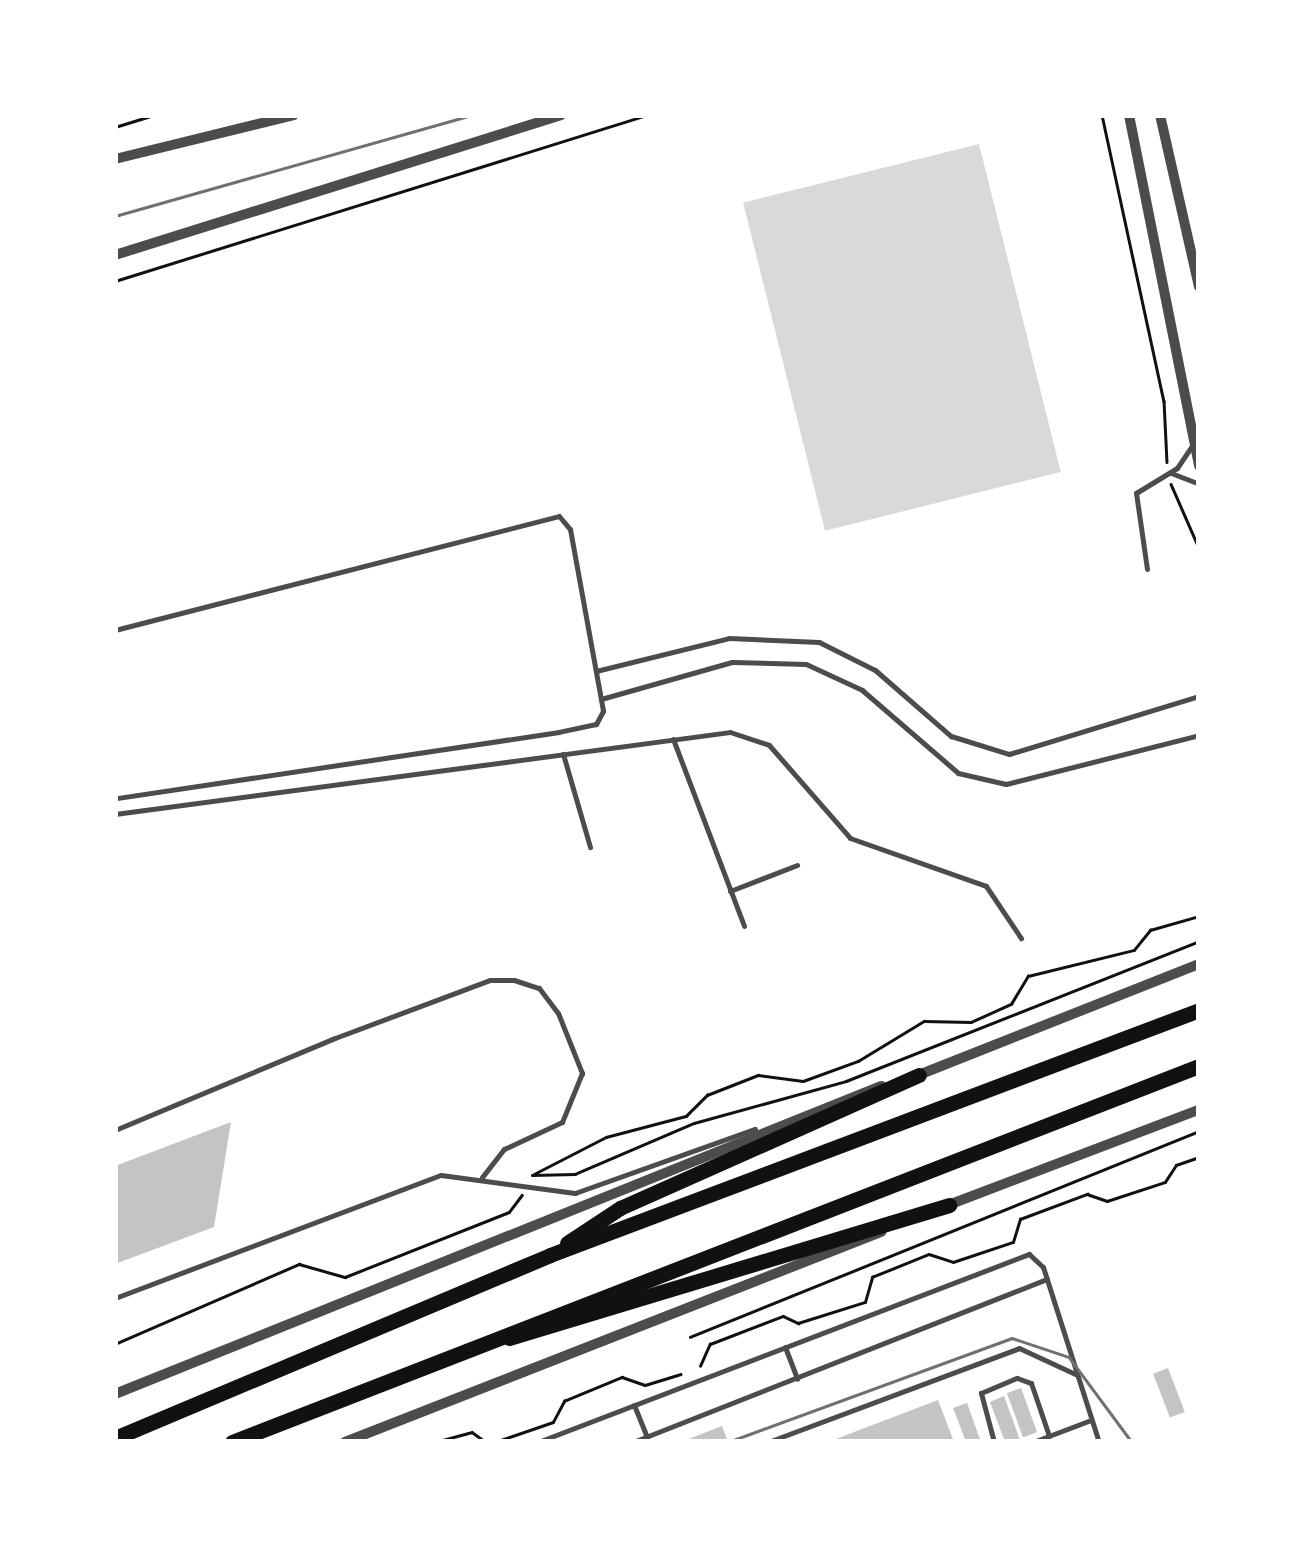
<!DOCTYPE html>
<style>
body{margin:0}
#map{position:relative;width:1314px;height:1557px;overflow:hidden;background:#fff;font-family:"Archivo Narrow",sans-serif}
div>[style]{position:absolute}
.water>*{inset:0;background:#d9d9d9;transform-origin:0 0}
.building>*{inset:0;background:#c4c4c4;transform-origin:0 0}
.path>*{height:2.5px;margin:-1.25px;padding:0 1.25px;transform-origin:1.25px;border-radius:1.25px;background:#111}
.service>*{height:5px;margin:-2.5px;padding:0 2.5px;transform-origin:2.5px;border-radius:2.5px;background:#4c4c4c}
.minor>*{height:10px;margin:-5px;padding:0 5px;transform-origin:5px;border-radius:5px;background:#4c4c4c}
.primary>*{height:15px;margin:-7.5px;padding:0 7.5px;transform-origin:7.5px;border-radius:7.5px;background:#111}
.tram>*{height:2.5px;margin:-1.25px;padding:0 1.25px;transform-origin:1.25px;border-radius:1.25px;background:#707070}
span{translate:-50% -50%;white-space:nowrap;text-align:center;line-height:1.15;-webkit-text-stroke:10px #fff;paint-order:stroke}
.frame{position:absolute;inset:0;border:118px solid #fff;pointer-events:none}
</style>
<div id="map">
<div class="water">
<div style="left:979px;top:144px;width:338px;height:243px;rotate:76deg"></div>
</div>
<div class="building">
<div style="clip-path:polygon(231px 1122px,214px 1227px,115px 1264px,115px 1166px)"></div>
<div style="left:1168px;top:1368px;width:47px;height:16px;rotate:69deg"></div>
<div style="left:1021px;top:1388px;width:47px;height:15px;rotate:70deg"></div>
<div style="clip-path:polygon(1004px 1396px,1020px 1440px,1014px 1442px,1005px 1442px,990px 1402px)"></div>
<div style="clip-path:polygon(938px 1400px,954px 1442px,828px 1442px)"></div>
<div style="clip-path:polygon(967px 1403px,981px 1442px,966px 1442px,953px 1408px)"></div>
<div style="clip-path:polygon(722px 1426px,728px 1442px,681px 1442px)"></div>
</div>
<div class="path">
<div style="left:1102px;top:115px;width:293px;rotate:77.8deg"></div>
<div style="left:1164px;top:401px;width:61px;rotate:87.2deg"></div>
<div style="left:115px;top:127px;width:41px;rotate:-17.1deg"></div>
<div style="left:115px;top:281px;width:557px;rotate:-17.33deg"></div>
<div style="left:1171px;top:484px;width:70px;rotate:66.4deg"></div>
<div style="left:534px;top:1174px;width:81px;rotate:-27.2deg"></div>
<div style="left:606px;top:1137px;width:83px;rotate:-14.7deg"></div>
<div style="left:686px;top:1116px;width:30px;rotate:-45deg"></div>
<div style="left:707px;top:1095px;width:55px;rotate:-21.4deg"></div>
<div style="left:758px;top:1075px;width:45px;rotate:7.6deg"></div>
<div style="left:803px;top:1081px;width:59px;rotate:-20deg"></div>
<div style="left:858px;top:1061px;width:77px;rotate:-31.2deg"></div>
<div style="left:924px;top:1021px;width:47px;rotate:1.2deg"></div>
<div style="left:971px;top:1022px;width:44px;rotate:-24.2deg"></div>
<div style="left:1011px;top:1004px;width:33px;rotate:-59deg"></div>
<div style="left:1028px;top:976px;width:109px;rotate:-13.8deg"></div>
<div style="left:1134px;top:950px;width:26px;rotate:-51deg"></div>
<div style="left:1150px;top:930px;width:51px;rotate:-15.9deg"></div>
<div style="left:532px;top:1175px;width:43px;rotate:-1.3deg"></div>
<div style="left:575px;top:1174px;width:129px;rotate:-23.2deg"></div>
<div style="left:694px;top:1123px;width:158px;rotate:-15.4deg"></div>
<div style="left:846px;top:1081px;width:380px;rotate:-21.6deg"></div>
<div style="left:690px;top:1337px;width:549px;rotate:-22.03deg"></div>
<div style="left:115px;top:1344px;width:201px;rotate:-23.5deg"></div>
<div style="left:299px;top:1264px;width:48px;rotate:15.8deg"></div>
<div style="left:345px;top:1277px;width:176px;rotate:-21.6deg"></div>
<div style="left:509px;top:1212px;width:21px;rotate:-53deg"></div>
<div style="left:700px;top:1366px;width:24px;rotate:-66deg"></div>
<div style="left:710px;top:1344px;width:78px;rotate:-21deg"></div>
<div style="left:783px;top:1316px;width:17px;rotate:25deg"></div>
<div style="left:798px;top:1323px;width:70px;rotate:-17.4deg"></div>
<div style="left:865px;top:1302px;width:26px;rotate:-74deg"></div>
<div style="left:872px;top:1277px;width:61px;rotate:-22deg"></div>
<div style="left:929px;top:1254px;width:25px;rotate:18deg"></div>
<div style="left:953px;top:1262px;width:63px;rotate:-18.4deg"></div>
<div style="left:1013px;top:1242px;width:24px;rotate:-73deg"></div>
<div style="left:1020px;top:1219px;width:72px;rotate:-20.5deg"></div>
<div style="left:1087px;top:1194px;width:21px;rotate:19deg"></div>
<div style="left:1107px;top:1201px;width:61px;rotate:-18.1deg"></div>
<div style="left:1165px;top:1182px;width:20px;rotate:-57deg"></div>
<div style="left:1176px;top:1165px;width:24px;rotate:-19deg"></div>
<div style="left:435px;top:1442px;width:38px;rotate:-15deg"></div>
<div style="left:472px;top:1432px;width:17px;rotate:36deg"></div>
<div style="left:495px;top:1442px;width:61px;rotate:-19deg"></div>
<div style="left:553px;top:1422px;width:24px;rotate:-62deg"></div>
<div style="left:564px;top:1401px;width:63px;rotate:-22.5deg"></div>
<div style="left:622px;top:1377px;width:24px;rotate:19deg"></div>
<div style="left:645px;top:1385px;width:37px;rotate:-17deg"></div>
</div>
<div class="service">
<div style="left:1171px;top:473px;width:30px;rotate:21deg"></div>
<div style="left:1147px;top:569px;width:77px;rotate:-98.2deg"></div>
<div style="left:1136px;top:493px;width:48px;rotate:-31.4deg"></div>
<div style="left:1177px;top:468px;width:29px;rotate:-56deg"></div>
<div style="left:115px;top:630px;width:458px;rotate:-14.4deg"></div>
<div style="left:559px;top:516px;width:17px;rotate:50deg"></div>
<div style="left:570px;top:529px;width:185px;rotate:79.7deg"></div>
<div style="left:603px;top:711px;width:15px;rotate:118deg"></div>
<div style="left:596px;top:724px;width:38px;rotate:168deg"></div>
<div style="left:559px;top:732px;width:449px;rotate:171.5deg"></div>
<div style="left:596px;top:671px;width:137px;rotate:-13.9deg"></div>
<div style="left:729px;top:638px;width:90px;rotate:2.5deg"></div>
<div style="left:819px;top:642px;width:63px;rotate:26.6deg"></div>
<div style="left:875px;top:670px;width:101px;rotate:41deg"></div>
<div style="left:951px;top:736px;width:61px;rotate:17.2deg"></div>
<div style="left:1009px;top:754px;width:199px;rotate:-17deg"></div>
<div style="left:601px;top:699px;width:136px;rotate:-15.8deg"></div>
<div style="left:732px;top:662px;width:74px;rotate:1.5deg"></div>
<div style="left:806px;top:664px;width:62px;rotate:24.9deg"></div>
<div style="left:862px;top:690px;width:127px;rotate:40.8deg"></div>
<div style="left:958px;top:773px;width:49px;rotate:12.9deg"></div>
<div style="left:1006px;top:784px;width:199px;rotate:-14.2deg"></div>
<div style="left:673px;top:739px;width:200px;rotate:69.2deg"></div>
<div style="left:563px;top:754px;width:97px;rotate:73.8deg"></div>
<div style="left:115px;top:814px;width:620px;rotate:-7.59deg"></div>
<div style="left:730px;top:732px;width:41px;rotate:18.4deg"></div>
<div style="left:769px;top:745px;width:123px;rotate:48.9deg"></div>
<div style="left:850px;top:838px;width:144px;rotate:19.4deg"></div>
<div style="left:986px;top:886px;width:63px;rotate:56.1deg"></div>
<div style="left:730px;top:891px;width:72px;rotate:-21.2deg"></div>
<div style="left:115px;top:1130px;width:238px;rotate:-22.7deg"></div>
<div style="left:335px;top:1038px;width:165px;rotate:-20.5deg"></div>
<div style="left:490px;top:980px;width:24px"></div>
<div style="left:514px;top:980px;width:26px;rotate:18deg"></div>
<div style="left:539px;top:988px;width:31px;rotate:53deg"></div>
<div style="left:558px;top:1013px;width:65px;rotate:68.2deg"></div>
<div style="left:582px;top:1073px;width:53px;rotate:112.2deg"></div>
<div style="left:562px;top:1122px;width:64px;rotate:155deg"></div>
<div style="left:504px;top:1149px;width:36px;rotate:128deg"></div>
<div style="left:115px;top:1298px;width:348px;rotate:-20.7deg"></div>
<div style="left:441px;top:1175px;width:135px;rotate:7.7deg"></div>
<div style="left:575px;top:1193px;width:191px;rotate:-19.6deg"></div>
<div style="left:785px;top:1347px;width:34px;rotate:69deg"></div>
<div style="left:634px;top:1405px;width:35px;rotate:68deg"></div>
<div style="left:538px;top:1442px;width:526px;rotate:-20.95deg"></div>
<div style="left:1029px;top:1254px;width:19px;rotate:43deg"></div>
<div style="left:1043px;top:1267px;width:184px;rotate:72.3deg"></div>
<div style="left:633px;top:1442px;width:445px;rotate:-21.5deg"></div>
<div style="left:768px;top:1442px;width:268px;rotate:-20.5deg"></div>
<div style="left:1019px;top:1348px;width:62px;rotate:24.9deg"></div>
<div style="left:994px;top:1442px;width:51px;rotate:-104.9deg"></div>
<div style="left:981px;top:1393px;width:39px;rotate:-23deg"></div>
<div style="left:1017px;top:1378px;width:15px;rotate:20deg"></div>
<div style="left:1031px;top:1383px;width:56px;rotate:71.2deg"></div>
<div style="left:1033px;top:1442px;width:62px;rotate:-20.8deg"></div>
</div>
<div class="minor">
<div style="left:1129px;top:115px;width:358px;rotate:78.7deg"></div>
<div style="left:1160px;top:115px;width:176px;rotate:77.2deg"></div>
<div style="left:115px;top:159px;width:184px;rotate:-13.8deg"></div>
<div style="left:115px;top:255px;width:467px;rotate:-17.4deg"></div>
<div style="left:916px;top:1076px;width:304px;rotate:-21.6deg"></div>
<div style="left:943px;top:1207px;width:274px;rotate:-20.8deg"></div>
<div style="left:115px;top:1394px;width:826px;rotate:-21.9deg"></div>
<div style="left:345px;top:1442px;width:576px;rotate:-21.39deg"></div>
</div>
<div class="primary">
<div style="left:567px;top:1243px;width:64px;rotate:-33.4deg"></div>
<div style="left:620px;top:1208px;width:327px;rotate:-24deg"></div>
<div style="left:509px;top:1338px;width:460px;rotate:-16.8deg"></div>
<div style="left:115px;top:1438px;width:472px;rotate:-22.8deg"></div>
<div style="left:550px;top:1255px;width:694px;rotate:-20.68deg"></div>
<div style="left:232px;top:1442px;width:1038px;rotate:-21.25deg"></div>
</div>
<div class="tram">
<div style="left:115px;top:216px;width:372px;rotate:-15.8deg"></div>
<div style="left:728px;top:1442px;width:302px;rotate:-20.1deg"></div>
<div style="left:1012px;top:1338px;width:60px;rotate:18.4deg"></div>
<div style="left:1069px;top:1357px;width:106px;rotate:53.5deg"></div>
</div>
<div class="frame"></div>
</div>
